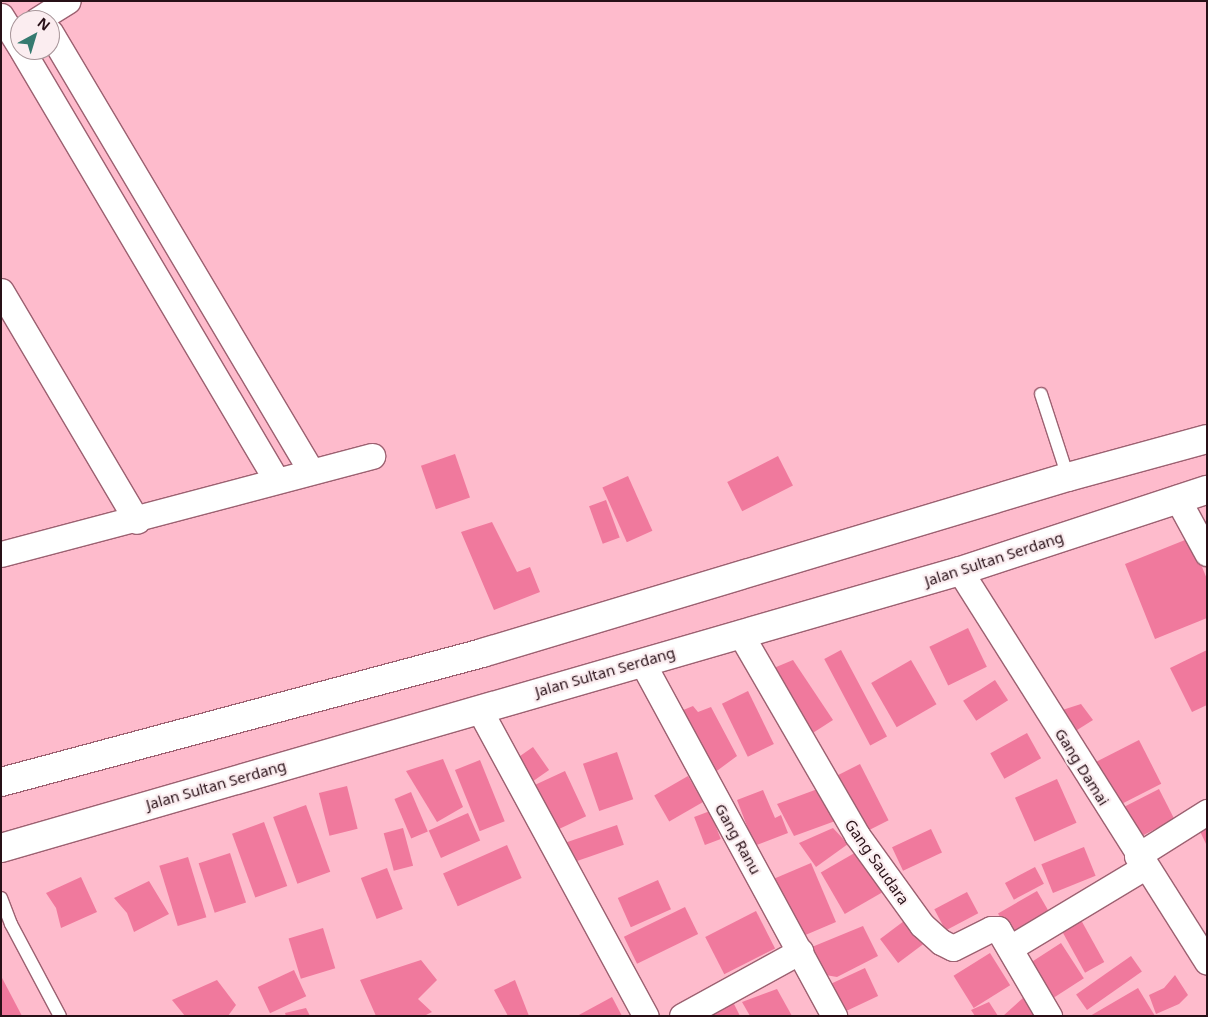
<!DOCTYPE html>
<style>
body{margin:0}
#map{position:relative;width:1208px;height:1017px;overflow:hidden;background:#febbcc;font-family:"Noto Sans",sans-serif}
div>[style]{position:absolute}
.building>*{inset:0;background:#f0799d;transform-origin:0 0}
.roads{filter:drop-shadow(1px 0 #9c6171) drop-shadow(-1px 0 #9c6171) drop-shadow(0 1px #9c6171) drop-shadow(0 -1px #9c6171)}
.service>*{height:12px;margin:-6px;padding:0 6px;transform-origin:6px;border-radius:6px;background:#fff}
.minor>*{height:25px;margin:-12.5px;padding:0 12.5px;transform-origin:12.5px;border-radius:12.5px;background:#fff}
.trunk>*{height:28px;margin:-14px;padding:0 14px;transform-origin:14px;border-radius:14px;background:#fff}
span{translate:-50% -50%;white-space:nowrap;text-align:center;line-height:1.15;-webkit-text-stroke:4.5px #fbedf0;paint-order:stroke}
.street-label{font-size:15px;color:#281017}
.frame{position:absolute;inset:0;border:2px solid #281017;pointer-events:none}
.north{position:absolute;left:10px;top:10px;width:50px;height:50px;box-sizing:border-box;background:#fbedf0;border:1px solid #a79599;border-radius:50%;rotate:39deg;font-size:14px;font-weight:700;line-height:20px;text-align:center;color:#281017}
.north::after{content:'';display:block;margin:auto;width:18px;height:22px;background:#357a70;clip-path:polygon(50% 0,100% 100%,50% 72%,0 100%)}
</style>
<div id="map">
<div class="building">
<div style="left:455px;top:454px;width:46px;height:36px;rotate:71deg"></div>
<div style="left:778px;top:456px;width:33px;height:57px;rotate:63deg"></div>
<div style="left:628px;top:476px;width:60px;height:28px;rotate:66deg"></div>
<div style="left:606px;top:500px;width:40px;height:18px;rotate:70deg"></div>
<div style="clip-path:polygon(492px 522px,517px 572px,530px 567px,540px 592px,494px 610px,461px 532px)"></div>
<div style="clip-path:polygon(1190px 538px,1207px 579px,1207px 618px,1155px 639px,1125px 564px)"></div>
<div style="left:968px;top:628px;width:43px;height:43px;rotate:64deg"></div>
<div style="left:841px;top:650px;width:98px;height:19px;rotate:62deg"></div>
<div style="clip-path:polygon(1207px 650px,1207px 705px,1192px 712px,1170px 668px)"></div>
<div style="clip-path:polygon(793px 660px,833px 720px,805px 738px,769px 670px)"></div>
<div style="left:911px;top:660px;width:51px;height:46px;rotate:60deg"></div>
<div style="left:995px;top:680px;width:24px;height:38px;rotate:57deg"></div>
<div style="left:748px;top:691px;width:59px;height:29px;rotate:64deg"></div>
<div style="clip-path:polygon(1081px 704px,1093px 720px,1066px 737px,1053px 713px)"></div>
<div style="clip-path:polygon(693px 706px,698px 712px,711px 707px,737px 756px,710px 776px,676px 713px)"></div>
<div style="left:1027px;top:733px;width:29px;height:42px;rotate:61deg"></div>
<div style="left:1139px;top:740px;width:49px;height:55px;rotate:63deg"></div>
<div style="left:533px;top:747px;width:28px;height:21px;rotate:55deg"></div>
<div style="left:617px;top:752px;width:50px;height:36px;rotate:71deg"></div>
<div style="clip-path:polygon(443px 759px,463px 807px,437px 822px,406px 771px)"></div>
<div style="left:480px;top:760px;width:66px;height:27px;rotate:68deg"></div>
<div style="left:860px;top:764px;width:63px;height:30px;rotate:63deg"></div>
<div style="left:565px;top:771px;width:50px;height:34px;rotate:65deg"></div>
<div style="left:688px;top:776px;width:30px;height:39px;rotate:60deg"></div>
<div style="left:1057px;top:779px;width:48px;height:46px;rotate:66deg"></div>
<div style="left:347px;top:786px;width:44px;height:29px;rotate:76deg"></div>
<div style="clip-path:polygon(823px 787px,838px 820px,794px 836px,777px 804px)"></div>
<div style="left:1159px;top:789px;width:34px;height:46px;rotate:63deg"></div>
<div style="clip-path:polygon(763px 790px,775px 818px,781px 815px,788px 833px,746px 849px,739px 833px,748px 829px,737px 800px)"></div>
<div style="left:411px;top:792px;width:43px;height:18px;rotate:67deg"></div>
<div style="left:306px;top:805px;width:71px;height:35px;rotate:70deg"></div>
<div style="left:710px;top:811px;width:30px;height:17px;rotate:69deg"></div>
<div style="left:468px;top:813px;width:30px;height:43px;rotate:66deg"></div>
<div style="clip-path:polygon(1207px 820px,1207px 846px,1197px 825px)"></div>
<div style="left:264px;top:822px;width:68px;height:34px;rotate:70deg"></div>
<div style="left:617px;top:825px;width:21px;height:54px;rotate:71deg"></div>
<div style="left:403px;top:828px;width:39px;height:20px;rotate:75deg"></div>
<div style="clip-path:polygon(833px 828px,848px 844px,816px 867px,799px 843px)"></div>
<div style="left:931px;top:829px;width:26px;height:43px;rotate:65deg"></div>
<div style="left:507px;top:845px;width:36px;height:70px;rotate:66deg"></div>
<div style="left:1084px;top:847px;width:31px;height:46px;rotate:68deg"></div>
<div style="left:858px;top:851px;width:48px;height:43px;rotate:60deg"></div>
<div style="left:230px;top:853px;width:52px;height:33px;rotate:72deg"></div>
<div style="left:188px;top:857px;width:63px;height:30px;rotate:73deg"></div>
<div style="left:811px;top:863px;width:64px;height:46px;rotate:67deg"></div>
<div style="left:1035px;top:867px;width:19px;height:34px;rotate:62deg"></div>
<div style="left:387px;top:868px;width:44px;height:28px;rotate:69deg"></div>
<div style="clip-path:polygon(81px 877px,97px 912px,61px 928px,56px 908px,46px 893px)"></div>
<div style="left:658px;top:880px;width:32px;height:44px;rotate:66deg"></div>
<div style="clip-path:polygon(149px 881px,169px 914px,134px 932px,127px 913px,114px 898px)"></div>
<div style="left:1037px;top:891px;width:30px;height:45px;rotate:60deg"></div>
<div style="left:967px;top:892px;width:24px;height:37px;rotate:62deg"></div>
<div style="left:685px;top:907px;width:30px;height:68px;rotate:64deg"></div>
<div style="left:756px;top:911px;width:42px;height:57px;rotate:63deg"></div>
<div style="left:908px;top:918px;width:30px;height:35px;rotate:53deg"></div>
<div style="left:1081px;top:920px;width:48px;height:22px;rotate:61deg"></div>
<div style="clip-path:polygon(863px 926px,878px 956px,837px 977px,814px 973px,807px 949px)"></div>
<div style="left:323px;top:928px;width:42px;height:36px;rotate:73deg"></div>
<div style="left:1061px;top:943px;width:42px;height:42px;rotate:57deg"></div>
<div style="left:990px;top:953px;width:38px;height:43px;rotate:58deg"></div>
<div style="left:1131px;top:956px;width:19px;height:67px;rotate:55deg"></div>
<div style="clip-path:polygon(421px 960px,437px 980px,418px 999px,432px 1012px,424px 1016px,376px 1016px,360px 980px)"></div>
<div style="left:865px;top:968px;width:31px;height:47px;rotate:65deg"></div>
<div style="left:294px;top:970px;width:29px;height:40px;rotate:65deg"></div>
<div style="clip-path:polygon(1175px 975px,1188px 995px,1179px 1004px,1156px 1014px,1149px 995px,1164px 988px)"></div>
<div style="clip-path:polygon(1px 976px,22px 1016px,1px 1016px)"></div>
<div style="clip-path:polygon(217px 980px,236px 1005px,228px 1016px,185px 1016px,172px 1000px)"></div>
<div style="clip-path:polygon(515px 980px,529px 1016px,508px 1016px,494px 990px)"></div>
<div style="clip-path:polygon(1138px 988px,1155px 1016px,1090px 1016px)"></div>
<div style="clip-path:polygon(777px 989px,792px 1016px,750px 1016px,742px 1002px)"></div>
<div style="clip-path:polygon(730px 996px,740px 1016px,694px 1016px)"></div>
<div style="clip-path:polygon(612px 997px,622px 1016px,577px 1016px)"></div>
<div style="clip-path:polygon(1024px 997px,1037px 1016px,1003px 1016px)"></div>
<div style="clip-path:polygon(989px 1002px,998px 1016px,975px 1016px,971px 1010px)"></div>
<div style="clip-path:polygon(306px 1008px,310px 1016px,286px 1016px,285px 1013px)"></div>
</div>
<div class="roads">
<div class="service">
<div style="left:1041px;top:394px;width:87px;rotate:72deg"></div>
<div style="left:1px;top:898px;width:28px;rotate:69deg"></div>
<div style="left:11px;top:924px;width:104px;rotate:62deg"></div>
</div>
<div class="minor">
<div style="left:1px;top:16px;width:36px;rotate:58deg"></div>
<div style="left:37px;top:20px;width:36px;rotate:-32deg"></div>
<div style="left:50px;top:32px;width:511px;rotate:59.27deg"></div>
<div style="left:22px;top:50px;width:499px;rotate:59.4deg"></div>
<div style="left:1px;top:291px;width:267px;rotate:59.4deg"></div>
<div style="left:1177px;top:498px;width:63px;rotate:61.4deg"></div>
<div style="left:1px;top:554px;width:384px;rotate:-14.8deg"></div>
<div style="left:960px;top:571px;width:462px;rotate:57.7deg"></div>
<div style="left:740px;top:633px;width:233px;rotate:59.9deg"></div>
<div style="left:857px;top:835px;width:111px;rotate:54.2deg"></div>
<div style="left:922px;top:925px;width:25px;rotate:42deg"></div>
<div style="left:941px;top:942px;width:13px;rotate:27deg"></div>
<div style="left:953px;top:948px;width:42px;rotate:-26.6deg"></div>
<div style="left:991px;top:929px;width:7px"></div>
<div style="left:998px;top:929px;width:101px;rotate:59.6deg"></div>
<div style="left:642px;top:662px;width:403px;rotate:61.5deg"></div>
<div style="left:479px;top:709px;width:349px;rotate:61.5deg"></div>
<div style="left:1137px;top:856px;width:83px;rotate:-32.2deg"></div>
<div style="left:1010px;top:948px;width:157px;rotate:-31deg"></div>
<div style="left:682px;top:1016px;width:135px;rotate:-28.8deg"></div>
</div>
<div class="trunk">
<div style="left:1px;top:782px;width:498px;rotate:-15deg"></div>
<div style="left:482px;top:653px;width:612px;rotate:-16.72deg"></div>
<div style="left:1068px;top:477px;width:144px;rotate:-15.3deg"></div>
<div style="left:1px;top:848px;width:998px;rotate:-16.11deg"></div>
<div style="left:960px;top:571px;width:260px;rotate:-18.2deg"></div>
</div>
</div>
<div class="street-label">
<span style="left:994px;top:559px;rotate:-18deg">Jalan Sultan Serdang</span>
<span style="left:605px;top:672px;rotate:-16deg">Jalan Sultan Serdang</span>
<span style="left:1082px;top:767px;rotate:58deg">Gang Damai</span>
<span style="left:216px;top:785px;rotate:-16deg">Jalan Sultan Serdang</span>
<span style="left:738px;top:839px;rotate:61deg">Gang Ranu</span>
<span style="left:877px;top:862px;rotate:55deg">Gang Saudara</span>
</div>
<div class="frame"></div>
<div class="north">N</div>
</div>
